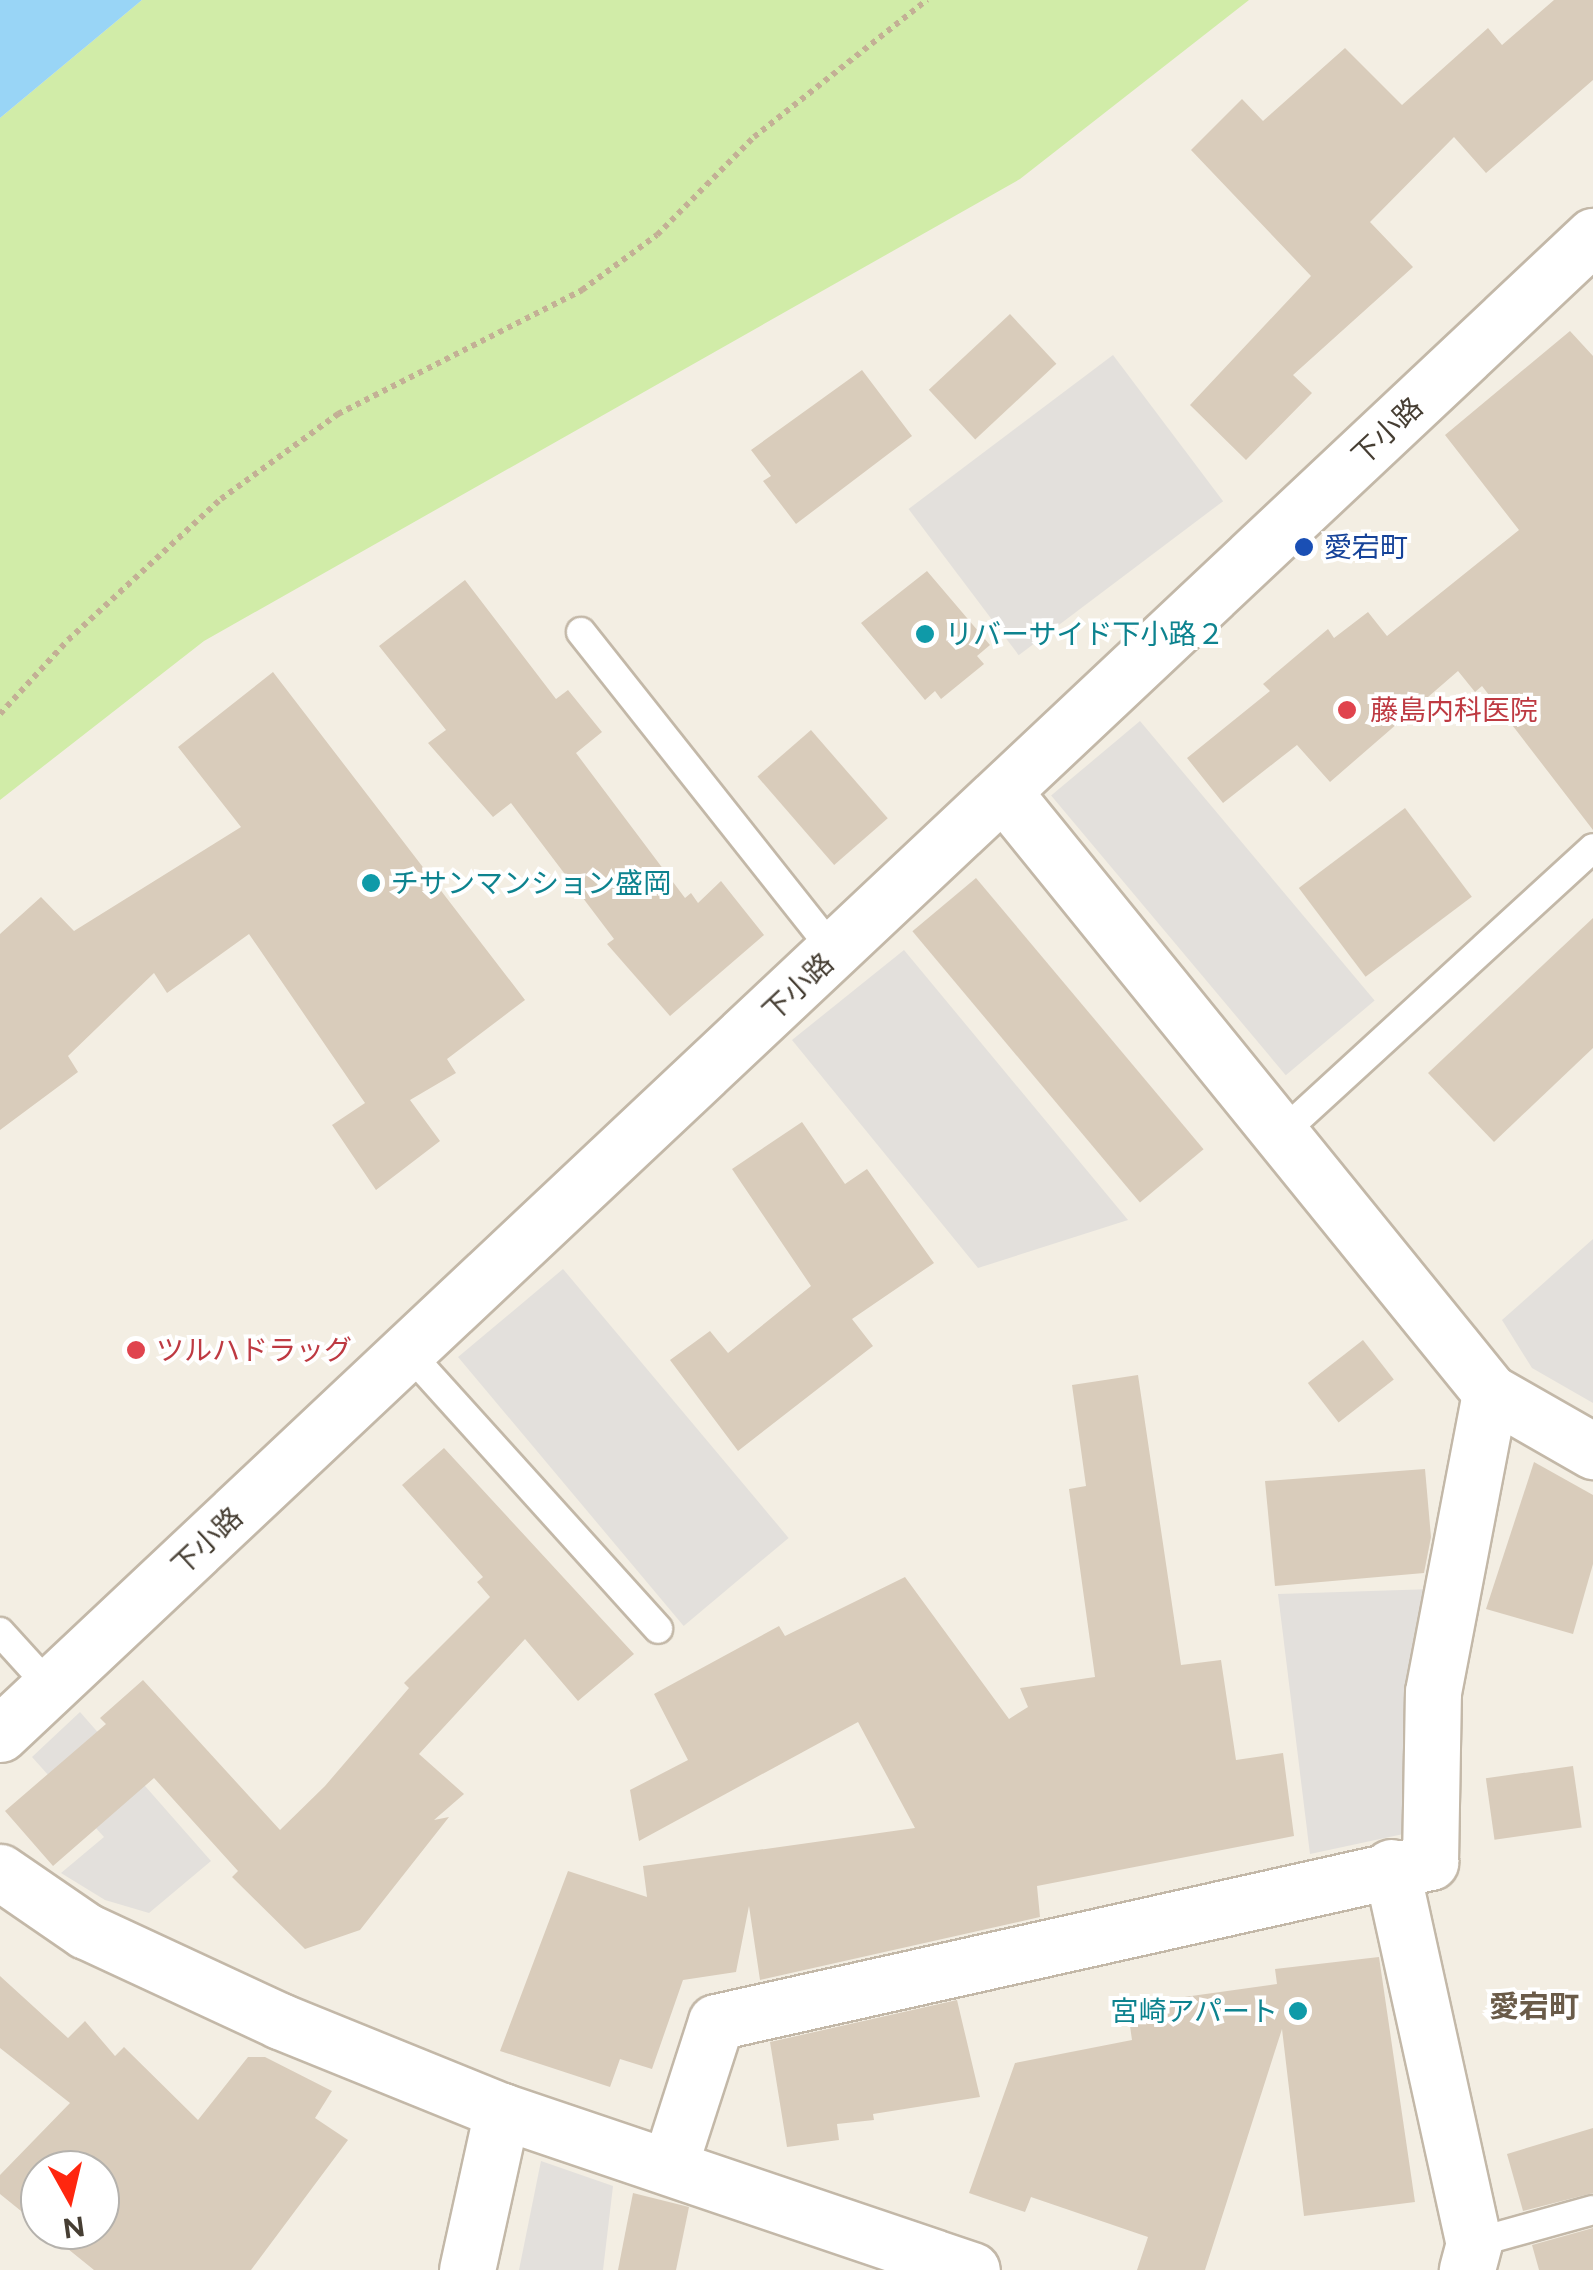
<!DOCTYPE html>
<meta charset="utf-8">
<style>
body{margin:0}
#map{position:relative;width:1593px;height:2270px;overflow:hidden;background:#f3eee3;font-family:Figtree,"Noto Sans JP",sans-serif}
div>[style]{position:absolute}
.green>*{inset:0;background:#d1eca8}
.parking>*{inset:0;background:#e3e0dc;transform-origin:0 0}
.water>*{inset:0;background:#99d5f6}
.building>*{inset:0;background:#d9ccbb;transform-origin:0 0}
.path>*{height:6px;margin-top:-3px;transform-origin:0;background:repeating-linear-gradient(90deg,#c3b095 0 5px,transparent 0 10px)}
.roads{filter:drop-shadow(2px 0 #c3b8a8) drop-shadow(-2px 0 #c3b8a8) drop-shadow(0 2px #c3b8a8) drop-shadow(0 -2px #c3b8a8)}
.service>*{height:28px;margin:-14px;padding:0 14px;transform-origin:14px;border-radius:14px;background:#fff}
.minor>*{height:55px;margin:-27.5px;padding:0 27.5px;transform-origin:27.5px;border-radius:27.5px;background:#fff}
.dots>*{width:28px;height:28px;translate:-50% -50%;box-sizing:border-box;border:5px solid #fff;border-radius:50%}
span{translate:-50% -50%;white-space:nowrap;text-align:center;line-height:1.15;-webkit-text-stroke:8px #fff;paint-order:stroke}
.street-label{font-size:28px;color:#463e33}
.transit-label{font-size:28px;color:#164399}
.left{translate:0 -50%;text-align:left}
.culture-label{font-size:28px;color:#0d838f}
.right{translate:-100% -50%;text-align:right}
.health-label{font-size:28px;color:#be3a42}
.neighbourhood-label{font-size:30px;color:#6a5b49;font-weight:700}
.north{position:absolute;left:20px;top:2150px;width:100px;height:100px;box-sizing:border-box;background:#fff;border:2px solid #b5b2ad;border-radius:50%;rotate:172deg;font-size:28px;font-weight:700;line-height:40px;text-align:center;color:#463e33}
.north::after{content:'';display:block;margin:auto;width:35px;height:45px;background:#ff270f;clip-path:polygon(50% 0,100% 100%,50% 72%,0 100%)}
</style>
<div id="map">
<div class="green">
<div style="clip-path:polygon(142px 0,1249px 0,1020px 179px,204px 641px,0 800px,0 118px)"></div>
</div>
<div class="parking">
<div style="left:1113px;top:355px;width:183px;height:256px;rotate:53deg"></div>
<div style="left:1140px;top:721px;width:365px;height:116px;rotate:50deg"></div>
<div style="clip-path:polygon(904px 950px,1128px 1220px,978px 1268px,792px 1040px)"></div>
<div style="clip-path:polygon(1593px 1239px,1593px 1403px,1532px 1368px,1502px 1320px)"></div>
<div style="left:563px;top:1269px;width:351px;height:137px;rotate:50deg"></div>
<div style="clip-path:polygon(1433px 1589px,1408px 1833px,1310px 1854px,1278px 1594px)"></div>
<div style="clip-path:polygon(80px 1712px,211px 1861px,149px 1913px,105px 1900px,61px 1873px,104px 1837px,32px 1757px)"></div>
<div style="clip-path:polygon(541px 2161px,613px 2186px,603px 2270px,519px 2270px)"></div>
</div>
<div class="water">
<div style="clip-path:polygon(0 0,142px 0,0 118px)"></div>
</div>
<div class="building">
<div style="clip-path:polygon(1554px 0,1593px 0,1593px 80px,1486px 173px,1454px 137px,1370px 222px,1413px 267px,1293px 375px,1312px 393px,1246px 460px,1190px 405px,1311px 276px,1191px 150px,1242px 99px,1263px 121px,1345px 48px,1402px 105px,1488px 28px,1502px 45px)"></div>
<div style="left:1010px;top:314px;width:68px;height:111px;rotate:47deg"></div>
<div style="clip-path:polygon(1570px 331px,1593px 356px,1593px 830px,1482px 686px,1475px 692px,1458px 671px,1330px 782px,1297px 745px,1223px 803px,1187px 758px,1270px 691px,1263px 684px,1328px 629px,1334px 638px,1368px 612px,1387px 636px,1519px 530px,1445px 435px)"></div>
<div style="clip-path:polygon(862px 370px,912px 436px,796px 524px,763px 481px,771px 476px,751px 450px)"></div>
<div style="clip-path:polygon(927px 571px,990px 645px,977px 656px,984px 664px,941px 699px,935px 691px,925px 700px,861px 623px)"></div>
<div style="clip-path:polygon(465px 580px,556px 699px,568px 690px,602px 732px,576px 753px,685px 898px,691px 893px,698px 903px,721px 881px,764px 935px,670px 1016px,607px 944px,614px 939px,511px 803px,493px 817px,428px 743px,446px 730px,379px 646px)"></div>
<div style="clip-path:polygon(273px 672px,525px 1000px,447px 1059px,456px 1073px,410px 1100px,440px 1141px,376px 1190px,332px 1125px,365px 1103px,249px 934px,167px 993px,154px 973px,68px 1056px,78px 1072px,0 1130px,0 934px,41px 897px,74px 931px,241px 827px,178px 747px)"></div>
<div style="left:811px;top:730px;width:117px;height:71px;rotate:49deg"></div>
<div style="left:1405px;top:808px;width:111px;height:133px;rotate:53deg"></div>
<div style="left:976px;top:878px;width:354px;height:83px;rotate:50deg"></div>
<div style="clip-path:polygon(1593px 918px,1593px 1048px,1494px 1142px,1428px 1073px)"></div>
<div style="clip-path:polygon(802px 1122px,845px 1184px,867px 1169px,934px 1263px,852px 1319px,873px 1346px,738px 1451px,670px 1360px,710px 1331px,728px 1353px,811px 1286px,732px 1169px)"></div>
<div style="left:1363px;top:1340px;width:50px;height:70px;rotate:52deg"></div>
<div style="clip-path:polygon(1138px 1375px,1181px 1665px,1221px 1660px,1236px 1760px,1283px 1753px,1294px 1836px,1037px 1886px,1040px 1917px,760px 1980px,749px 1906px,736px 1972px,683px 1980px,652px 2069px,620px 2059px,610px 2087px,500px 2051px,568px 1871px,647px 1897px,643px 1866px,915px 1828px,858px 1722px,639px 1841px,630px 1790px,688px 1760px,654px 1694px,779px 1626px,785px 1636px,905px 1577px,1009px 1719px,1028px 1707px,1020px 1688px,1095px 1677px,1069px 1489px,1086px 1486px,1072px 1385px)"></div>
<div style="clip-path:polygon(444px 1448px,634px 1654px,578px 1701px,525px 1639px,419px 1754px,464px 1794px,434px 1820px,449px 1817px,360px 1930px,305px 1949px,232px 1877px,238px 1871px,154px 1778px,53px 1866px,5px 1811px,106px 1724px,100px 1718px,143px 1680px,280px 1830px,325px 1786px,409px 1688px,404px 1683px,490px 1597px,477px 1582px,483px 1577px,402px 1485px)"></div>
<div style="clip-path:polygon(1534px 1462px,1593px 1495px,1593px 1564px,1573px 1634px,1486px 1609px)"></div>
<div style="clip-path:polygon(1425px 1469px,1431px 1537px,1424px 1573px,1275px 1586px,1265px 1481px)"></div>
<div style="left:1573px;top:1766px;width:62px;height:88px;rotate:82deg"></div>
<div style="clip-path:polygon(1379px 1957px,1415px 2202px,1304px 2216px,1282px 2029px,1205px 2270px,1137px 2270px,1148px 2237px,1031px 2197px,1025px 2212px,969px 2193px,1015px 2063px,1132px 2040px,1127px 2005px,1277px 1984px,1275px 1969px)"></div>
<div style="clip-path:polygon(evenodd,0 1976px,68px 2038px,85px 2021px,115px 2056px,124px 2047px,198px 2120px,248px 2057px,265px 2057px,332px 2091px,315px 2118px,348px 2140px,251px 2270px,94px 2270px,0 2194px,0 2175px,70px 2103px,0 2048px,0 1976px,40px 2170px,100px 2170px,100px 2230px,40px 2230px,40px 2170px)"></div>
<div style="clip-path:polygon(957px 2000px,980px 2097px,873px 2114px,874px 2120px,837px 2124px,839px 2140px,787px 2147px,770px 2042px)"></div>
<div style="clip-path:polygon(1593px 2128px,1593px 2193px,1523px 2211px,1507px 2154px)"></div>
<div style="clip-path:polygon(633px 2193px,689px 2207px,676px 2270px,618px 2270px)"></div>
<div style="clip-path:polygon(1593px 2228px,1593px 2270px,1539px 2270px,1532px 2245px)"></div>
</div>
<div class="path">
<div style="left:0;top:714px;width:100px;rotate:-47.4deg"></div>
<div style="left:68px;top:640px;width:208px;rotate:-42.7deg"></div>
<div style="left:221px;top:499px;width:145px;rotate:-36deg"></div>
<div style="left:338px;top:414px;width:274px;rotate:-26.9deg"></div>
<div style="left:582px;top:290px;width:93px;rotate:-36.3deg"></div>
<div style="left:657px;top:235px;width:138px;rotate:-45.3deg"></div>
<div style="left:754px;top:137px;width:221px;rotate:-38.4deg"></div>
</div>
<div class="roads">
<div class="service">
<div style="left:581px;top:632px;width:409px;rotate:51.6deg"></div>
<div style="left:1281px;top:1134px;width:423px;rotate:-42.5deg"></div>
<div style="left:408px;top:1352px;width:373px;rotate:47.9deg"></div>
<div style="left:0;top:1632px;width:74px;rotate:47.7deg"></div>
<div style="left:1474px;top:2243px;width:123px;rotate:-15.5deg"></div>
</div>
<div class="minor">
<div style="left:1004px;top:793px;width:771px;rotate:50.95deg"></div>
<div style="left:1490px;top:1392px;width:119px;rotate:29.8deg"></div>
<div style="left:0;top:1734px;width:2187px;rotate:-43.24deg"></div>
<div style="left:1391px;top:1867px;width:385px;rotate:77.6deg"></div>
<div style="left:1474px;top:2243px;width:28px;rotate:105deg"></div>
<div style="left:0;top:1872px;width:104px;rotate:34.5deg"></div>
<div style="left:86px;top:1931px;width:214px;rotate:24.9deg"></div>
<div style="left:280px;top:2021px;width:240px;rotate:22.1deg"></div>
<div style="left:502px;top:2111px;width:496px;rotate:18.7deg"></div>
<div style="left:670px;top:2164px;width:149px;rotate:-72.1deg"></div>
<div style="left:716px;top:2022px;width:732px;rotate:-12.63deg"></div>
<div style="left:1430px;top:1862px;width:170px;rotate:-89deg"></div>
<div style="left:1433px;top:1692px;width:305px;rotate:-79.2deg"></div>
<div style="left:467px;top:2270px;width:163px;rotate:-77.6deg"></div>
</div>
</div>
<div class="dots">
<div style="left:1304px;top:547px;background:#1a4fb4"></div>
<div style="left:925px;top:634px;background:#0f9aa8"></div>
<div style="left:1347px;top:710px;background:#e0444e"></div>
<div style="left:371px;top:883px;background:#0f9aa8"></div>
<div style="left:136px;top:1350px;background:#e0444e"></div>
<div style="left:1298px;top:2011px;background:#0f9aa8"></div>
</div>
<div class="street-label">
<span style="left:1387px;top:431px;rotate:-43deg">下小路</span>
<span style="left:798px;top:987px;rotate:-43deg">下小路</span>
<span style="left:207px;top:1541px;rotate:-43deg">下小路</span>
</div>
<div class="transit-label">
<span class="left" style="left:1324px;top:547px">愛宕町</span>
</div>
<div class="culture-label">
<span class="left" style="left:945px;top:634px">リバーサイド下小路２</span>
<span class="left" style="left:391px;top:883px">チサンマンション盛岡</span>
<span class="right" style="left:1278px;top:2011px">宮崎アパート</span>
</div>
<div class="health-label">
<span class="left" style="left:1370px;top:710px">藤島内科医院</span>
<span class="left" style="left:156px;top:1350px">ツルハドラッグ</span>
</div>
<div class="neighbourhood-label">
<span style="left:1534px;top:2007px">愛宕町</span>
</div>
<div class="north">N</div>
</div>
